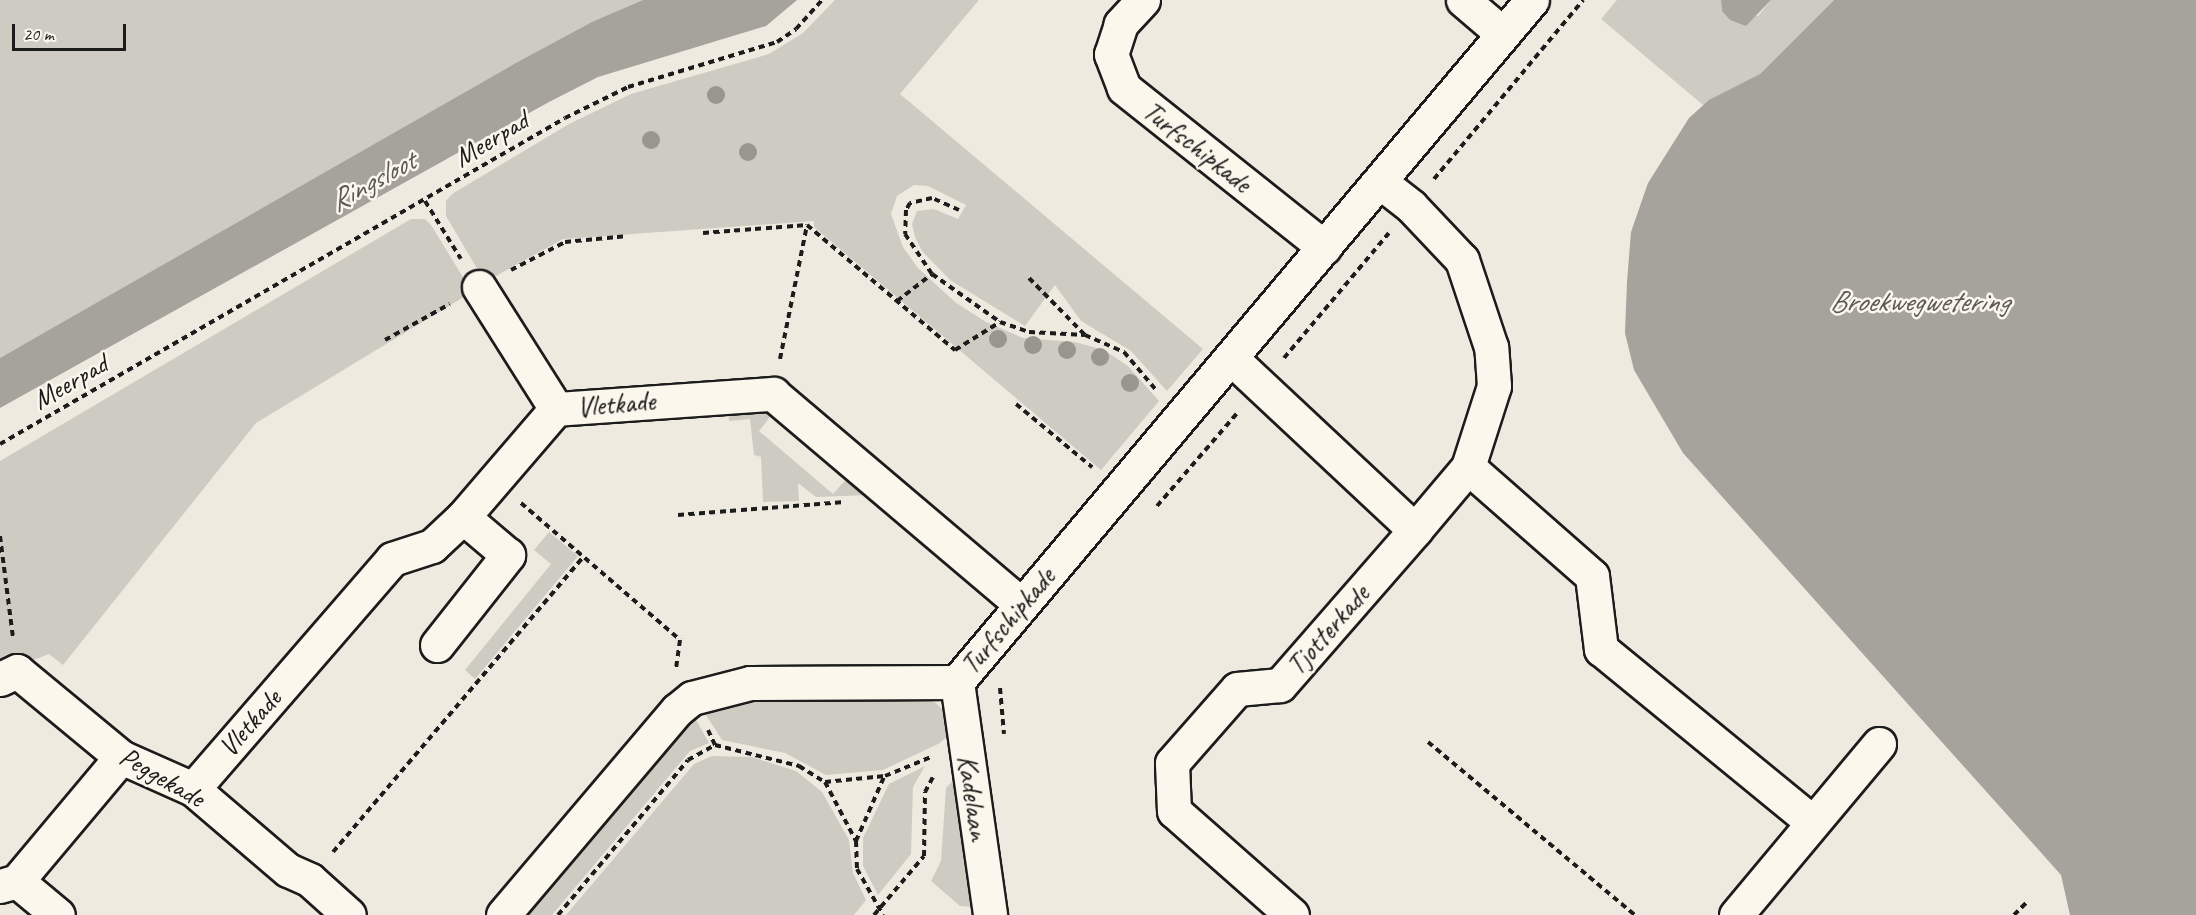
<!DOCTYPE html>
<style>
body{margin:0}
#map{position:relative;width:2196px;height:915px;overflow:hidden;background:#eeeadf;font-family:Caveat,sans-serif}
div>[style]{position:absolute}
.green>*{inset:0;background:#ceccc2}
.water>*{inset:0;background:#a6a39d}
.path>*{height:4px;margin-top:-2px;transform-origin:0;background:repeating-linear-gradient(90deg,#1c1c1c 0 6px,transparent 0 10.5px)}
.roads{filter:drop-shadow(2px 0 #1c1c1c) drop-shadow(-2px 0 #1c1c1c) drop-shadow(0 2px #1c1c1c) drop-shadow(0 -2px #1c1c1c)}
.minor>*{height:33px;margin:-16.5px;padding:0 16.5px;transform-origin:16.5px;border-radius:16.5px;background:#fbf7ec}
.trees>*{width:18px;height:18px;margin:-9px;border-radius:50%;background:#98968f}
span{translate:-50% -50%;white-space:nowrap;text-align:center;line-height:1.15;-webkit-text-stroke:5px #fbf7ec;paint-order:stroke}
.street-label{font-size:28px;color:#1c1c1c}
.water-label{font-size:30px;color:#5a5956;font-style:italic}
.scale{position:absolute;left:12px;top:24px;width:114px;height:27px;box-sizing:border-box;border:3px solid #1c1c1c;border-top:0;padding-left:8px;font-size:18px;line-height:21px;white-space:nowrap;color:#1c1c1c;-webkit-text-stroke:4px #fbf7ec;paint-order:stroke}
</style>
<div id="map">
<div class="green">
<div style="clip-path:polygon(0 0,643px 0,0 358px)"></div>
<div style="clip-path:polygon(835px 0,979px 0,900px 94px,1203px 349px,1167px 391px,1131px 351px,1081px 321px,1055px 285px,1025px 326px,950px 280px,922px 251px,915px 237px,912px 224px,917px 211px,934px 209px,958px 219px,966px 205px,928px 186px,914px 185px,897px 196px,891px 214px,903px 247px,918px 268px,955px 302px,986px 322px,1023px 338px,1075px 342px,1104px 350px,1128px 366px,1159px 401px,1101px 470px,814px 227px,814px 221px,563px 239px,485px 282px,446px 216px,446px 201px,452px 194px,569px 124px,631px 94px,769px 54px,803px 33px)"></div>
<div style="clip-path:polygon(1617px 0,1721px 0,1722px 11px,1758px 16px,1771px 0,1834px 0,1760px 74px,1703px 105px,1601px 19px)"></div>
<div style="clip-path:polygon(411px 219px,425px 219px,431px 225px,472px 292px,256px 423px,63px 665px,49px 654px,0 673px,0 461px)"></div>
<div style="clip-path:polygon(765px 405px,774px 412px,759px 431px,833px 494px,849px 476px,869px 495px,816px 497px,798px 483px,799px 501px,763px 502px,761px 457px,754px 455px,750px 419px,729px 421px,728px 408px)"></div>
<div style="clip-path:polygon(549px 532px,578px 556px,475px 679px,465px 670px,551px 564px,534px 550px)"></div>
<div style="clip-path:polygon(908px 690px,936px 703px,951px 718px,955px 729px,940px 743px,883px 770px,826px 775px,785px 753px,722px 740px,704px 712px,745px 702px)"></div>
<div style="clip-path:polygon(695px 718px,709px 743px,690px 751px,552px 915px,522px 915px,677px 729px)"></div>
<div style="clip-path:polygon(712px 756px,752px 757px,796px 771px,822px 792px,849px 840px,853px 873px,866px 900px,854px 915px,566px 915px,694px 764px)"></div>
<div style="clip-path:polygon(925px 766px,913px 787px,911px 854px,878px 895px,863px 866px,863px 838px,889px 784px)"></div>
<div style="clip-path:polygon(963px 770px,974px 907px,960px 906px,931px 881px,941px 861px,946px 788px)"></div>
</div>
<div class="water">
<div style="clip-path:polygon(643px 0,797px 0,766px 26px,598px 77px,549px 102px,0 408px,0 358px,516px 63px,592px 22px)"></div>
<div style="clip-path:polygon(1721px 0,1771px 0,1746px 26px,1730px 20px,1722px 11px)"></div>
<div style="clip-path:polygon(1834px 0,2196px 0,2196px 915px,2070px 915px,2061px 875px,1683px 453px,1634px 370px,1625px 333px,1627px 282px,1631px 232px,1648px 183px,1689px 118px,1709px 100px,1760px 74px)"></div>
</div>
<div class="path">
<div style="left:1434px;top:179px;width:233px;rotate:-50.2deg"></div>
<div style="left:425px;top:201px;width:68px;rotate:58.2deg"></div>
<div style="left:959px;top:210px;width:30px;rotate:-156deg"></div>
<div style="left:932px;top:198px;width:23px;rotate:167deg"></div>
<div style="left:910px;top:203px;width:8px;rotate:120deg"></div>
<div style="left:906px;top:210px;width:24px;rotate:92deg"></div>
<div style="left:905px;top:234px;width:48px;rotate:56deg"></div>
<div style="left:932px;top:274px;width:83px;rotate:35.2deg"></div>
<div style="left:1000px;top:322px;width:31px;rotate:19deg"></div>
<div style="left:1029px;top:332px;width:56px;rotate:3.1deg"></div>
<div style="left:1085px;top:335px;width:43px;rotate:23.6deg"></div>
<div style="left:1124px;top:352px;width:51px;rotate:49.8deg"></div>
<div style="left:703px;top:233px;width:104px;rotate:-4.4deg"></div>
<div style="left:807px;top:225px;width:194px;rotate:40.2deg"></div>
<div style="left:955px;top:350px;width:53px;rotate:-31.9deg"></div>
<div style="left:511px;top:270px;width:61px;rotate:-27.4deg"></div>
<div style="left:565px;top:242px;width:63px;rotate:-5.4deg"></div>
<div style="left:1029px;top:278px;width:80px;rotate:45.5deg"></div>
<div style="left:897px;top:301px;width:44px;rotate:-37.6deg"></div>
<div style="left:385px;top:340px;width:74px;rotate:-29deg"></div>
<div style="left:1284px;top:358px;width:163px;rotate:-50deg"></div>
<div style="left:780px;top:359px;width:137px;rotate:-78.6deg"></div>
<div style="left:1016px;top:404px;width:99px;rotate:39.7deg"></div>
<div style="left:0;top:444px;width:652px;rotate:-29.98deg"></div>
<div style="left:565px;top:118px;width:70px;rotate:-26.2deg"></div>
<div style="left:628px;top:87px;width:156px;rotate:-16.8deg"></div>
<div style="left:777px;top:42px;width:23px;rotate:-34deg"></div>
<div style="left:796px;top:29px;width:39px;rotate:-48deg"></div>
<div style="left:521px;top:503px;width:210px;rotate:40.7deg"></div>
<div style="left:680px;top:640px;width:28px;rotate:98deg"></div>
<div style="left:1157px;top:506px;width:124px;rotate:-49.2deg"></div>
<div style="left:678px;top:515px;width:167px;rotate:-4.5deg"></div>
<div style="left:0;top:536px;width:102px;rotate:82.7deg"></div>
<div style="left:1000px;top:688px;width:46px;rotate:85deg"></div>
<div style="left:708px;top:730px;width:17px;rotate:65deg"></div>
<div style="left:715px;top:745px;width:87px;rotate:14deg"></div>
<div style="left:799px;top:766px;width:31px;rotate:32deg"></div>
<div style="left:825px;top:782px;width:67px;rotate:62.3deg"></div>
<div style="left:856px;top:841px;width:28px;rotate:88deg"></div>
<div style="left:857px;top:869px;width:53px;rotate:60.5deg"></div>
<div style="left:1428px;top:742px;width:270px;rotate:39.9deg"></div>
<div style="left:825px;top:782px;width:60px;rotate:-5.7deg"></div>
<div style="left:885px;top:776px;width:50px;rotate:-22.4deg"></div>
<div style="left:856px;top:841px;width:70px;rotate:-66.4deg"></div>
<div style="left:333px;top:852px;width:388px;rotate:-49.7deg"></div>
<div style="left:558px;top:915px;width:202px;rotate:-50deg"></div>
<div style="left:688px;top:760px;width:31px;rotate:-29deg"></div>
<div style="left:874px;top:915px;width:77px;rotate:-49.7deg"></div>
<div style="left:924px;top:856px;width:64px;rotate:-89.1deg"></div>
<div style="left:925px;top:792px;width:17px;rotate:-62deg"></div>
<div style="left:2014px;top:915px;width:18px;rotate:-45deg"></div>
</div>
<div class="roads">
<div class="minor">
<div style="left:1143px;top:0;width:33px;rotate:133deg"></div>
<div style="left:1121px;top:24px;width:32px;rotate:108deg"></div>
<div style="left:1111px;top:54px;width:36px;rotate:69deg"></div>
<div style="left:1124px;top:88px;width:256px;rotate:38.5deg"></div>
<div style="left:1463px;top:0;width:52px;rotate:40.4deg"></div>
<div style="left:479px;top:287px;width:144px;rotate:57.7deg"></div>
<div style="left:1231px;top:358px;width:252px;rotate:43.1deg"></div>
<div style="left:1468px;top:467px;width:165px;rotate:41.3deg"></div>
<div style="left:1592px;top:576px;width:74px;rotate:83deg"></div>
<div style="left:1601px;top:649px;width:271px;rotate:39.3deg"></div>
<div style="left:437px;top:645px;width:115px;rotate:-51.7deg"></div>
<div style="left:508px;top:555px;width:59px;rotate:-139.8deg"></div>
<div style="left:0;top:679px;width:19px;rotate:-25deg"></div>
<div style="left:17px;top:671px;width:135px;rotate:39.6deg"></div>
<div style="left:121px;top:757px;width:79px;rotate:24deg"></div>
<div style="left:193px;top:789px;width:125px;rotate:40.5deg"></div>
<div style="left:288px;top:870px;width:24px;rotate:24deg"></div>
<div style="left:310px;top:880px;width:52px;rotate:41.9deg"></div>
<div style="left:957px;top:682px;width:235px;rotate:81.9deg"></div>
<div style="left:193px;top:789px;width:304px;rotate:-49.1deg"></div>
<div style="left:392px;top:559px;width:42px;rotate:-18deg"></div>
<div style="left:432px;top:546px;width:42px;rotate:-43.1deg"></div>
<div style="left:463px;top:517px;width:143px;rotate:-49.3deg"></div>
<div style="left:556px;top:409px;width:218px;rotate:-4deg"></div>
<div style="left:773px;top:394px;width:326px;rotate:40.3deg"></div>
<div style="left:17px;top:881px;width:53px;rotate:39.7deg"></div>
<div style="left:0;top:886px;width:18px;rotate:-16deg"></div>
<div style="left:17px;top:881px;width:162px;rotate:-50deg"></div>
<div style="left:503px;top:915px;width:269px;rotate:-49.7deg"></div>
<div style="left:677px;top:710px;width:19px;rotate:-39deg"></div>
<div style="left:692px;top:698px;width:60px;rotate:-14.5deg"></div>
<div style="left:750px;top:683px;width:207px;rotate:-0.3deg"></div>
<div style="left:957px;top:682px;width:892px;rotate:-49.87deg"></div>
<div style="left:1292px;top:915px;width:157px;rotate:-138.6deg"></div>
<div style="left:1174px;top:811px;width:48px;rotate:-92.4deg"></div>
<div style="left:1172px;top:763px;width:98px;rotate:-48.7deg"></div>
<div style="left:1237px;top:689px;width:43px;rotate:-5.3deg"></div>
<div style="left:1280px;top:685px;width:206px;rotate:-48.9deg"></div>
<div style="left:1415px;top:530px;width:82px;rotate:-49.9deg"></div>
<div style="left:1468px;top:467px;width:85px;rotate:-72.2deg"></div>
<div style="left:1494px;top:386px;width:39px;rotate:-94deg"></div>
<div style="left:1491px;top:347px;width:92px;rotate:-108.4deg"></div>
<div style="left:1462px;top:260px;width:74px;rotate:-133.4deg"></div>
<div style="left:1411px;top:206px;width:39px;rotate:-142deg"></div>
<div style="left:1736px;top:915px;width:223px;rotate:-50.1deg"></div>
</div>
</div>
<div class="trees">
<div style="left:716px;top:95px"></div>
<div style="left:651px;top:140px"></div>
<div style="left:748px;top:152px"></div>
<div style="left:998px;top:339px"></div>
<div style="left:1033px;top:345px"></div>
<div style="left:1067px;top:350px"></div>
<div style="left:1100px;top:357px"></div>
<div style="left:1130px;top:383px"></div>
</div>
<div class="street-label">
<span style="left:491px;top:139px;rotate:-31deg">Meerpad</span>
<span style="left:1197px;top:147px;rotate:38deg">Turfschipkade</span>
<span style="left:70px;top:382px;rotate:-30deg">Meerpad</span>
<span style="left:616px;top:404px;rotate:-5deg">Vletkade</span>
<span style="left:1008px;top:621px;rotate:-50deg">Turfschipkade</span>
<span style="left:1328px;top:630px;rotate:-49deg">Tjotterkade</span>
<span style="left:250px;top:723px;rotate:-49deg">Vletkade</span>
<span style="left:162px;top:777px;rotate:30deg">Peggekade</span>
<span style="left:973px;top:798px;rotate:82deg">Kadelaan</span>
</div>
<div class="water-label">
<span style="left:372px;top:181px;rotate:-29deg">Ringsloot</span>
<span style="left:1919px;top:301px">Broekwegwetering</span>
</div>
<div class="scale">20 m</div>
</div>
